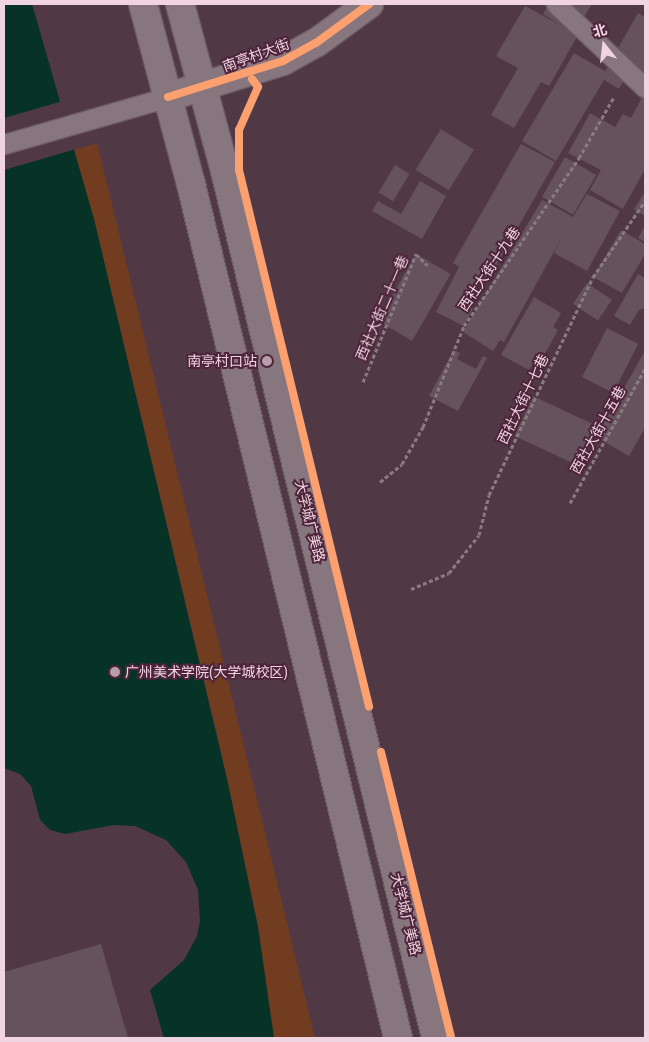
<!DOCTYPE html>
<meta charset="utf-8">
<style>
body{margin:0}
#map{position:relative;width:649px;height:1042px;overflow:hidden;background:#503945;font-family:"Roboto Condensed","Noto Sans SC",sans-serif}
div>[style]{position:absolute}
.green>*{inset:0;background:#713c20}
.water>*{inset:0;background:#073226}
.pier>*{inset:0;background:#503945}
.building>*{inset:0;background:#65525c;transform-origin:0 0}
.path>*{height:3px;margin-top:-1.5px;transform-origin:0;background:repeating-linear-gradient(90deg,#8a7a82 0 4px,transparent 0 6.5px)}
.roads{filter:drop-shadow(1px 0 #6d5963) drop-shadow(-1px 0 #6d5963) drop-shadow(0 1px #6d5963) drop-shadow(0 -1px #6d5963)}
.service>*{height:19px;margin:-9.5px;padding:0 9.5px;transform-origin:9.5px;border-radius:9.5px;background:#88767f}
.tertiary>*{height:28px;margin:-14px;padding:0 14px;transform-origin:14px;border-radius:14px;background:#88767f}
.secondary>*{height:28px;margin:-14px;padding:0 14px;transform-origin:14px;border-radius:14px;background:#88767f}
.cycleway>*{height:8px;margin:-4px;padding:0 4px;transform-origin:4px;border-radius:4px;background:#fca06f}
.dots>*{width:14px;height:14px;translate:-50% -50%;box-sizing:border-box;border:2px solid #4e253b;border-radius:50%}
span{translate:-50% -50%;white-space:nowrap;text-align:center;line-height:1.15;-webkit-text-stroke:4px #4e253b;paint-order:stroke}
.street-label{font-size:14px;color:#f0d5e1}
.poi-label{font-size:14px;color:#f0d5e1}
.right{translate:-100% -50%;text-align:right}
.left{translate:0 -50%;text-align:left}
.frame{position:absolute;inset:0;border:5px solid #f0d5e1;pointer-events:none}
.north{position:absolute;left:579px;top:20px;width:50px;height:50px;-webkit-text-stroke:4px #4e253b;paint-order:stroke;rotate:344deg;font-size:14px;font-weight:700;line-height:20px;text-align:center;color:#f0d5e1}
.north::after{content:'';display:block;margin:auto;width:18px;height:22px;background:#f0d5e1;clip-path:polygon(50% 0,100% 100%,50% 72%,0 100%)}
</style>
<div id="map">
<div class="green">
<div style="clip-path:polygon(97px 143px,315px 1038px,274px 1038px,258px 926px,219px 743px,94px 219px,74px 150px)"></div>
</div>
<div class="water">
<div style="clip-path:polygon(4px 4px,32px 4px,94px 219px,228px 783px,258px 927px,274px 1038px,164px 1038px,150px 990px,184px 960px,197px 936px,200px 921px,198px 890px,186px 862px,166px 840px,135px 826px,114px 825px,65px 834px,50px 830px,40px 820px,31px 786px,20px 774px,4px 768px)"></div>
</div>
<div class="pier">
<div style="clip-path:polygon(63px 101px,76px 149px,4px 170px,4px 118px)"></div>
</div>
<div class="building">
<div style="clip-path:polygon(549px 4px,592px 4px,574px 33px,578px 35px,549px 86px,541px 82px,514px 128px,491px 115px,518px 68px,496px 56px,525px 6px,564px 27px,543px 14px)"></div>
<div style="clip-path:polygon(638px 13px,645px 17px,645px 85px,627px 75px,619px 89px,604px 80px,556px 161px,522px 141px,574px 53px,605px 71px)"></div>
<div style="clip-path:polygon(645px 92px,645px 169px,623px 209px,590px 190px,601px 170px,568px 153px,590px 113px,615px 127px,623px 114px,631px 118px)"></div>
<div style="left:441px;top:129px;width:39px;height:48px;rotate:32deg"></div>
<div style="clip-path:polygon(521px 144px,555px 162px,487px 282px,478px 277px,464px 304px,473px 309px,464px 326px,436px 312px,459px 267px,453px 263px)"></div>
<div style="left:565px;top:157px;width:36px;height:46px;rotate:30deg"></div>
<div style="left:395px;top:165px;width:17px;height:32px;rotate:31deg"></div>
<div style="clip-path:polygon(420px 181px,446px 196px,422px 239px,372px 211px,378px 201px,401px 214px)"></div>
<div style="clip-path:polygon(645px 192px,645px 216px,634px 209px)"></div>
<div style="clip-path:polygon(587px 194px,620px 211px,587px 271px,554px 253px,565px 232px,504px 342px,500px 340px,493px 351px,463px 332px,542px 200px,573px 217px)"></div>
<div style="clip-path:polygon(645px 226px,645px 242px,638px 238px)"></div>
<div style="clip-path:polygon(621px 230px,645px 244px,645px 254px,622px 293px,593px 277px)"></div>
<div style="left:416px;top:254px;width:40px;height:77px;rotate:30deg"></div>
<div style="clip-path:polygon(638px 274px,645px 278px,645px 308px,639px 310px,630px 325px,614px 316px)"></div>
<div style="left:587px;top:283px;width:30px;height:25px;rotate:34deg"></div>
<div style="clip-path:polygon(534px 297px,561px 313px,553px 327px,558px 330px,543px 357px,538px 354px,529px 370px,501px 355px)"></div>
<div style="left:607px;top:328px;width:35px;height:55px;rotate:27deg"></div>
<div style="clip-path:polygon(454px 350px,460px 353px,457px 359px,476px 369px,483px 356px,487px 358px,458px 411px,429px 396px)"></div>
<div style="clip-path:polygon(645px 351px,645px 428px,629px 456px,596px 437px)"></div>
<div style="left:533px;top:396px;width:69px;height:44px;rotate:25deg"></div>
<div style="clip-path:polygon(101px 944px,128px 1038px,4px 1038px,4px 972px)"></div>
</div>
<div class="path">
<div style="left:363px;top:382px;width:139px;rotate:-67.5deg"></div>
<div style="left:416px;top:254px;width:16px;rotate:45deg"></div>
<div style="left:380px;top:482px;width:28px;rotate:-39deg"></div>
<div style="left:402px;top:464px;width:43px;rotate:-60.4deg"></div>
<div style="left:423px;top:427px;width:109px;rotate:-67.9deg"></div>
<div style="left:464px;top:326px;width:204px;rotate:-55.6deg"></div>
<div style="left:579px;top:158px;width:70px;rotate:-60.2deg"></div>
<div style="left:570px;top:503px;width:154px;rotate:-60.8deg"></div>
<div style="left:411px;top:589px;width:41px;rotate:-22.8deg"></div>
<div style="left:449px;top:573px;width:48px;rotate:-51.7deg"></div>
<div style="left:479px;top:535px;width:41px;rotate:-76deg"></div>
<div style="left:489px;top:495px;width:242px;rotate:-64.5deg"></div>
<div style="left:593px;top:277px;width:92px;rotate:-55.6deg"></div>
</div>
<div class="roads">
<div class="service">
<div style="left:556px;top:4px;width:122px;rotate:43.3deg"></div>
<div style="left:4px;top:144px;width:171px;rotate:-16deg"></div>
</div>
<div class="tertiary">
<div style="left:168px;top:97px;width:121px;rotate:-17.4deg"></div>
<div style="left:283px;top:61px;width:38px;rotate:-29deg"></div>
<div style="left:316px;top:43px;width:66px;rotate:-36.3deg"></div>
</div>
<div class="secondary">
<div style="left:143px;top:4px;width:186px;rotate:75.1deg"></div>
<div style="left:191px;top:184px;width:879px;rotate:76.37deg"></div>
<div style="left:180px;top:4px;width:173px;rotate:74.9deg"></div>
<div style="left:225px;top:171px;width:892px;rotate:76.32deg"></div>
</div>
</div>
<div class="cycleway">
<div style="left:252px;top:79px;width:10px;rotate:53deg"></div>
<div style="left:258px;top:87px;width:47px;rotate:113.8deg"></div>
<div style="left:239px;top:130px;width:40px;rotate:90deg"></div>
<div style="left:239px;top:170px;width:552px;rotate:76.37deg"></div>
<div style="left:168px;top:97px;width:121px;rotate:-17.4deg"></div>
<div style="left:283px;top:61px;width:38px;rotate:-29deg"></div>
<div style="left:316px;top:43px;width:66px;rotate:-36.3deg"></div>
<div style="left:381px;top:752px;width:294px;rotate:76.2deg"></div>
</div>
<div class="dots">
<div style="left:267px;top:361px;background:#b89eaa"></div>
<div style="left:115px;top:672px;background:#b89eaa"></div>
</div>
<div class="street-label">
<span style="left:256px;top:55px;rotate:-20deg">南亭村大街</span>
<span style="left:489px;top:269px;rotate:-56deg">西社大街十九巷</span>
<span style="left:382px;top:308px;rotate:-67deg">西社大街二十一巷</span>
<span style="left:523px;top:399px;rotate:-64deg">西社大街十七巷</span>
<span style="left:598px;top:430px;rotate:-61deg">西社大街十五巷</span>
<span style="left:310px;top:521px;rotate:76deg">大学城广美路</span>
<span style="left:406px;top:914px;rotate:76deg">大学城广美路</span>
</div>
<div class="poi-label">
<span class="right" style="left:257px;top:361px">南亭村口站</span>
<span class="left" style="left:125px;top:672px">广州美术学院(大学城校区)</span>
</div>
<div class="frame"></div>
<div class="north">北</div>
</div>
